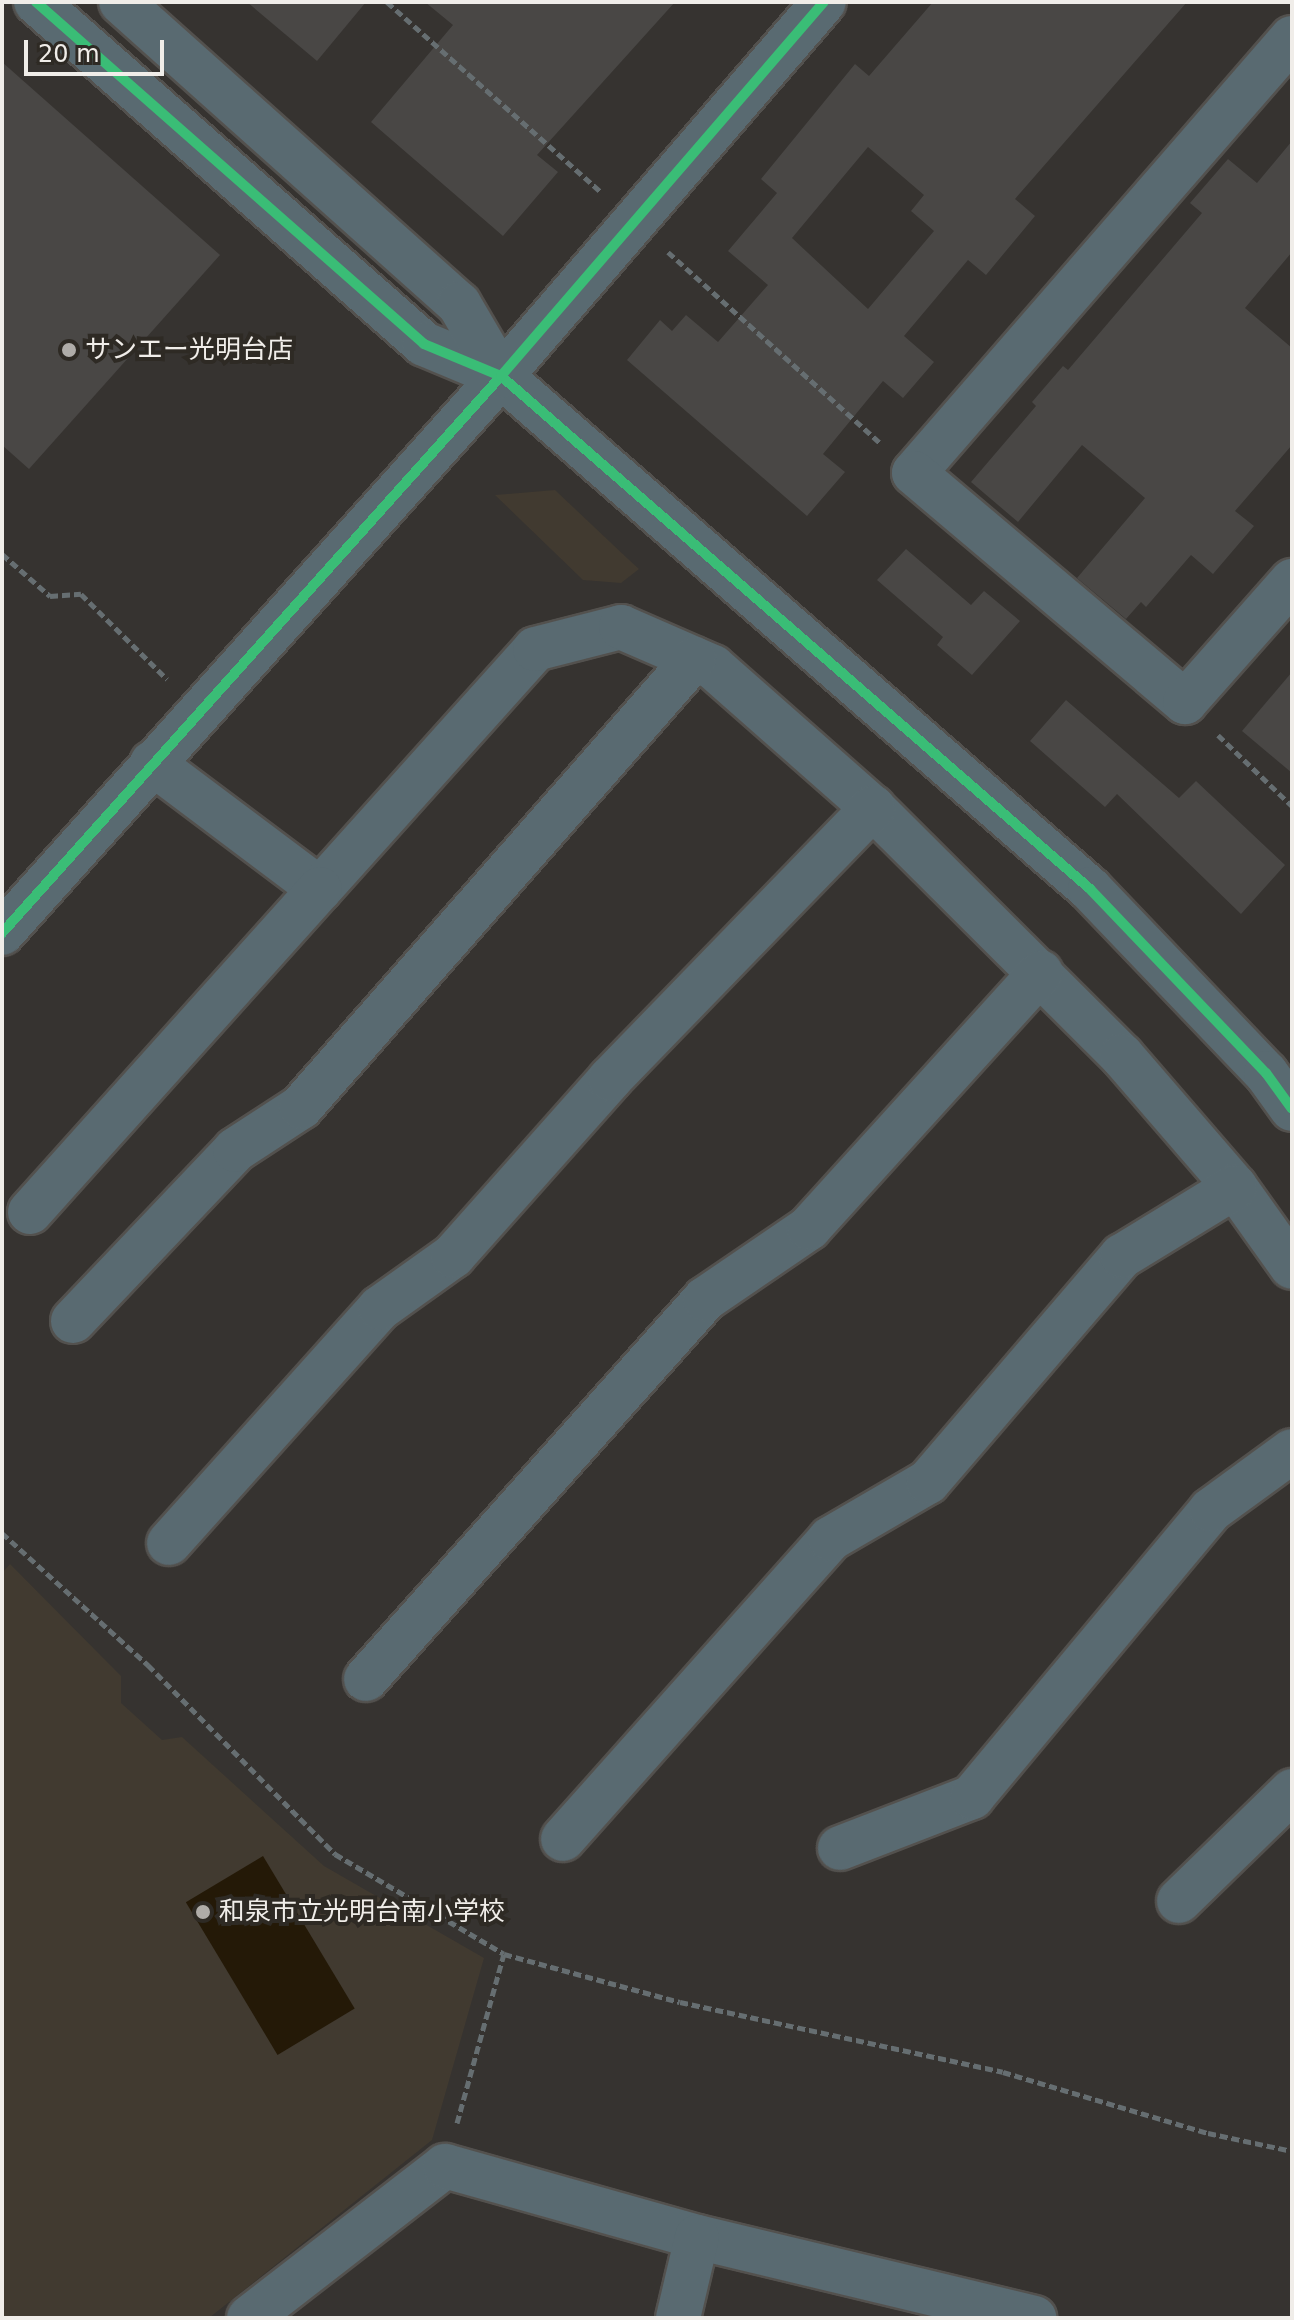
<!DOCTYPE html>
<meta charset="utf-8">
<style>
body{margin:0}
#map{position:relative;width:1294px;height:2320px;overflow:hidden;background:#363330;font-family:"DejaVu Sans","Noto Sans JP",sans-serif}
div>[style]{position:absolute}
.built>*{inset:0;background:#413a30}
.water>*{inset:0;background:#241907;transform-origin:0 0}
.building>*{inset:0;background:#494745}
.path>*{height:5px;margin-top:-2.5px;transform-origin:0;background:repeating-linear-gradient(90deg,#666e71 0 8px,transparent 0 12px)}
.roads{filter:drop-shadow(2px 0 #53514e) drop-shadow(-2px 0 #53514e) drop-shadow(0 2px #53514e) drop-shadow(0 -2px #53514e)}
.minor>*{height:44px;margin:-22px;padding:0 22px;transform-origin:22px;border-radius:22px;background:#596a71}
.cycleway>*{height:10px;margin:-5px;padding:0 5px;transform-origin:5px;border-radius:5px;background:#3abd76}
.dots>*{width:22px;height:22px;translate:-50% -50%;box-sizing:border-box;border:4px solid #2e2a24;border-radius:50%}
span{translate:-50% -50%;white-space:nowrap;text-align:center;line-height:1.15;-webkit-text-stroke:8px #2e2a24;paint-order:stroke}
.poi-label{font-size:26px;color:#f0ede9}
.left{translate:0 -50%;text-align:left}
.frame{position:absolute;inset:0;border:4px solid #f0ede9;pointer-events:none}
.scale{position:absolute;left:24px;top:40px;width:140px;height:36px;box-sizing:border-box;border:4px solid #f0ede9;border-top:0;padding-left:10px;font-size:24px;line-height:28px;white-space:nowrap;color:#f0ede9;-webkit-text-stroke:6px #2e2a24;paint-order:stroke}
</style>
<div id="map">
<div class="built">
<div style="clip-path:polygon(555px 490px,627px 558px,639px 569px,621px 583px,583px 580px,495px 495px)"></div>
<div style="clip-path:polygon(10px 1564px,121px 1676px,121px 1703px,162px 1740px,182px 1737px,324px 1866px,484px 1958px,432px 2140px,209px 2318px,2px 2318px,2px 1573px)"></div>
</div>
<div class="water">
<div style="left:263px;top:1856px;width:178px;height:90px;rotate:59deg"></div>
</div>
<div class="building">
<div style="clip-path:polygon(247px 2px,366px 2px,317px 61px)"></div>
<div style="clip-path:polygon(425px 2px,675px 2px,537px 155px,558px 172px,503px 236px,371px 122px,453px 25px)"></div>
<div style="clip-path:polygon(evenodd,933px 2px,1187px 2px,1015px 199px,1035px 216px,986px 275px,968px 260px,904px 336px,934px 362px,903px 398px,883px 381px,823px 454px,845px 472px,807px 516px,627px 360px,660px 320px,672px 331px,686px 315px,718px 342px,768px 285px,728px 251px,777px 193px,761px 179px,855px 64px,869px 76px,933px 2px,868px 147px,924px 195px,911px 211px,934px 231px,868px 309px,792px 238px,868px 147px)"></div>
<div style="clip-path:polygon(2px 62px,220px 255px,29px 469px,2px 445px)"></div>
<div style="clip-path:polygon(1292px 141px,1292px 252px,1245px 308px,1292px 348px,1292px 445px,1235px 511px,1254px 526px,1213px 574px,1191px 555px,1146px 607px,1141px 602px,1126px 619px,1077px 578px,1145px 498px,1082px 445px,1018px 522px,971px 482px,1036px 406px,1032px 402px,1063px 366px,1068px 370px,1202px 213px,1190px 203px,1228px 159px,1257px 183px)"></div>
<div style="clip-path:polygon(906px 549px,971px 605px,984px 591px,1020px 621px,972px 675px,937px 645px,943px 637px,877px 580px)"></div>
<div style="clip-path:polygon(1292px 672px,1292px 773px,1242px 731px)"></div>
<div style="clip-path:polygon(1066px 700px,1179px 798px,1196px 781px,1285px 865px,1241px 914px,1117px 794px,1105px 807px,1030px 741px)"></div>
</div>
<div class="path">
<div style="left:387px;top:2px;width:286px;rotate:41.6deg"></div>
<div style="left:668px;top:252px;width:285px;rotate:42deg"></div>
<div style="left:2px;top:554px;width:64px;rotate:41.2deg"></div>
<div style="left:50px;top:596px;width:31px;rotate:-4deg"></div>
<div style="left:81px;top:594px;width:121px;rotate:44.7deg"></div>
<div style="left:1218px;top:735px;width:103px;rotate:43.8deg"></div>
<div style="left:2px;top:1533px;width:197px;rotate:42.1deg"></div>
<div style="left:148px;top:1665px;width:266px;rotate:45.3deg"></div>
<div style="left:335px;top:1854px;width:196px;rotate:30.6deg"></div>
<div style="left:504px;top:1954px;width:182px;rotate:15.3deg"></div>
<div style="left:680px;top:2002px;width:330px;rotate:12.2deg"></div>
<div style="left:1003px;top:2072px;width:214px;rotate:16.6deg"></div>
<div style="left:1208px;top:2133px;width:86px;rotate:12.1deg"></div>
<div style="left:457px;top:2123px;width:175px;rotate:-74.5deg"></div>
</div>
<div class="roads">
<div class="minor">
<div style="left:36px;top:2px;width:517px;rotate:41.39deg"></div>
<div style="left:424px;top:344px;width:83px;rotate:22.6deg"></div>
<div style="left:501px;top:376px;width:781px;rotate:41.05deg"></div>
<div style="left:1090px;top:889px;width:255px;rotate:46.3deg"></div>
<div style="left:1266px;top:1073px;width:44px;rotate:54.2deg"></div>
<div style="left:121px;top:2px;width:453px;rotate:41.8deg"></div>
<div style="left:459px;top:304px;width:83px;rotate:59.7deg"></div>
<div style="left:1292px;top:38px;width:576px;rotate:130.99deg"></div>
<div style="left:914px;top:473px;width:355px;rotate:40.2deg"></div>
<div style="left:1185px;top:702px;width:162px;rotate:-48.5deg"></div>
<div style="left:152px;top:763px;width:210px;rotate:36.9deg"></div>
<div style="left:320px;top:889px;width:322px;rotate:-48.1deg"></div>
<div style="left:535px;top:649px;width:89px;rotate:-14.3deg"></div>
<div style="left:621px;top:627px;width:100px;rotate:23.5deg"></div>
<div style="left:713px;top:667px;width:213px;rotate:41.4deg"></div>
<div style="left:873px;top:808px;width:351px;rotate:44.9deg"></div>
<div style="left:1122px;top:1056px;width:173px;rotate:49.2deg"></div>
<div style="left:1235px;top:1187px;width:98px;rotate:54.5deg"></div>
<div style="left:2px;top:933px;width:748px;rotate:-48.14deg"></div>
<div style="left:501px;top:376px;width:494px;rotate:-49.2deg"></div>
<div style="left:30px;top:1212px;width:434px;rotate:-48.1deg"></div>
<div style="left:73px;top:1321px;width:236px;rotate:-46.5deg"></div>
<div style="left:235px;top:1150px;width:79px;rotate:-33.1deg"></div>
<div style="left:301px;top:1107px;width:596px;rotate:-48.74deg"></div>
<div style="left:169px;top:1543px;width:316px;rotate:-48.1deg"></div>
<div style="left:380px;top:1308px;width:90px;rotate:-35.5deg"></div>
<div style="left:453px;top:1256px;width:237px;rotate:-48.4deg"></div>
<div style="left:610px;top:1079px;width:378px;rotate:-45.9deg"></div>
<div style="left:366px;top:1679px;width:509px;rotate:-48.26deg"></div>
<div style="left:705px;top:1299px;width:126px;rotate:-34.3deg"></div>
<div style="left:809px;top:1228px;width:345px;rotate:-47.8deg"></div>
<div style="left:563px;top:1839px;width:402px;rotate:-48.3deg"></div>
<div style="left:830px;top:1539px;width:113px;rotate:-30.2deg"></div>
<div style="left:928px;top:1482px;width:298px;rotate:-49.4deg"></div>
<div style="left:1122px;top:1256px;width:132px;rotate:-31.4deg"></div>
<div style="left:840px;top:1848px;width:142px;rotate:-21.1deg"></div>
<div style="left:972px;top:1797px;width:373px;rotate:-50.2deg"></div>
<div style="left:1211px;top:1510px;width:100px;rotate:-36.1deg"></div>
<div style="left:1179px;top:1901px;width:158px;rotate:-44.2deg"></div>
<div style="left:249px;top:2318px;width:248px;rotate:-37.8deg"></div>
<div style="left:445px;top:2166px;width:262px;rotate:15.7deg"></div>
<div style="left:697px;top:2237px;width:347px;rotate:13.5deg"></div>
<div style="left:678px;top:2318px;width:83px;rotate:-76.8deg"></div>
</div>
</div>
<div class="cycleway">
<div style="left:36px;top:2px;width:517px;rotate:41.39deg"></div>
<div style="left:424px;top:344px;width:83px;rotate:22.6deg"></div>
<div style="left:501px;top:376px;width:781px;rotate:41.05deg"></div>
<div style="left:1090px;top:889px;width:255px;rotate:46.3deg"></div>
<div style="left:1266px;top:1073px;width:44px;rotate:54.2deg"></div>
<div style="left:2px;top:933px;width:748px;rotate:-48.14deg"></div>
<div style="left:501px;top:376px;width:494px;rotate:-49.2deg"></div>
</div>
<div class="dots">
<div style="left:69px;top:350px;background:#afaca8"></div>
<div style="left:203px;top:1912px;background:#afaca8"></div>
</div>
<div class="poi-label">
<span class="left" style="left:85px;top:350px">サンエー光明台店</span>
<span class="left" style="left:219px;top:1912px">和泉市立光明台南小学校</span>
</div>
<div class="frame"></div>
<div class="scale">20 m</div>
</div>
